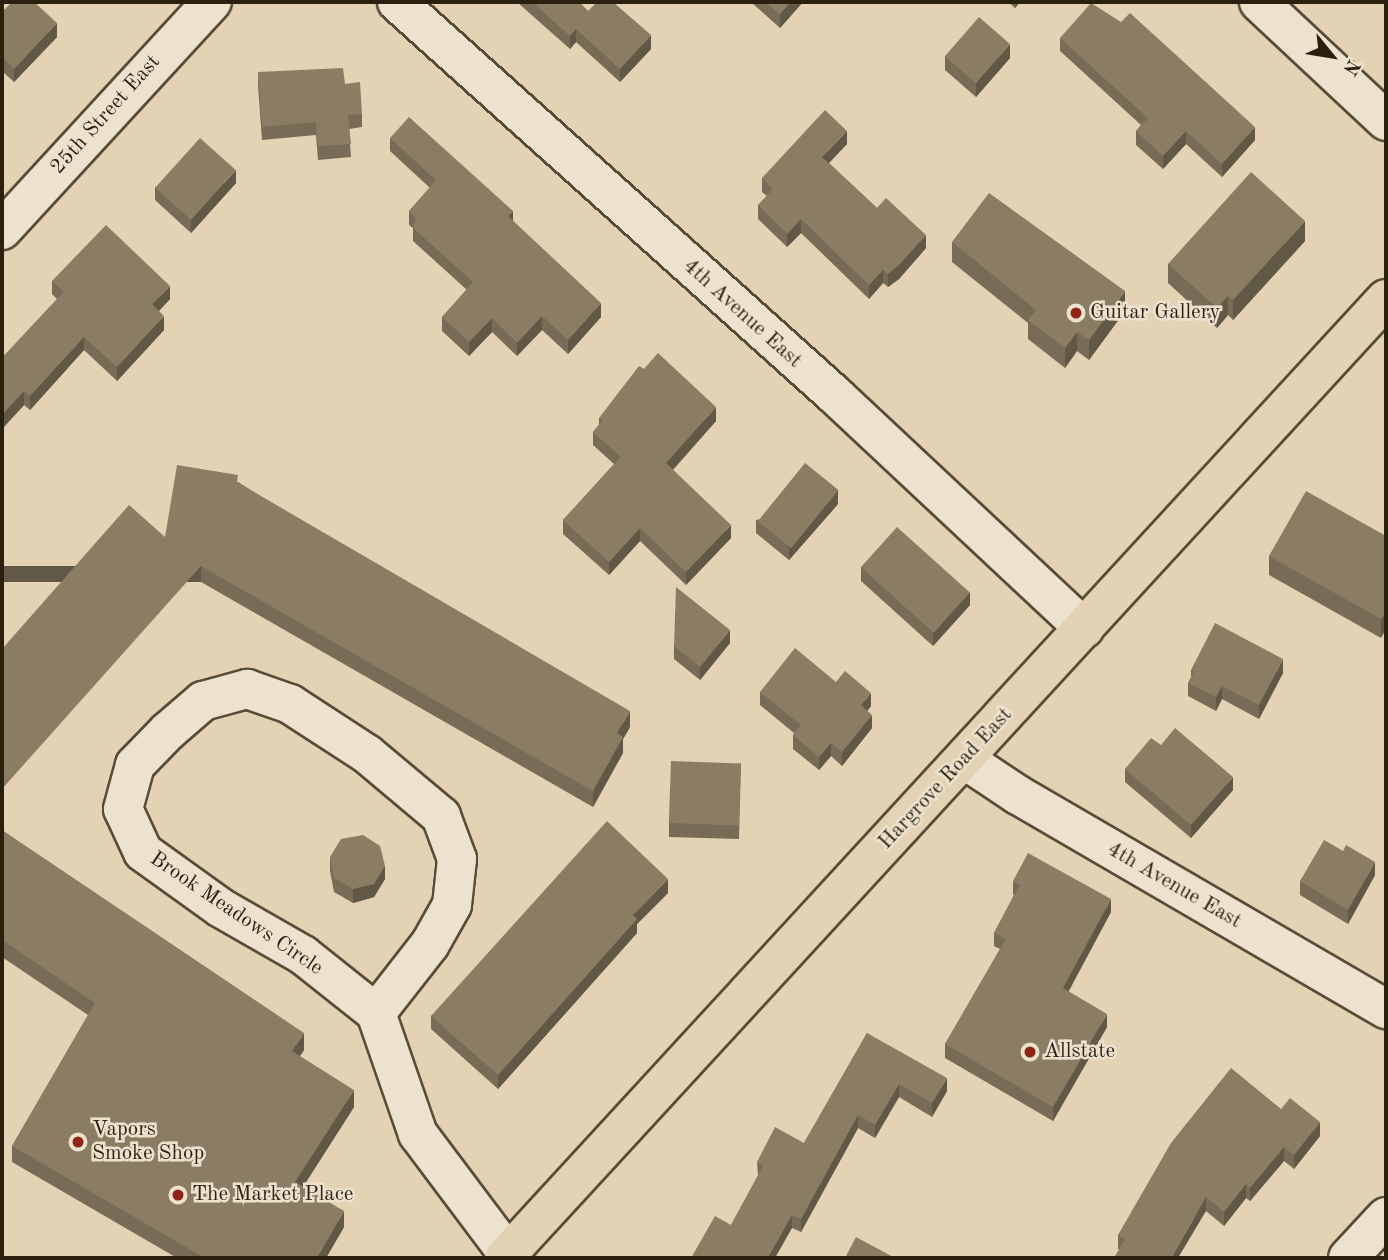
<!DOCTYPE html>
<style>
body{margin:0}
#map{position:relative;width:1388px;height:1260px;overflow:hidden;background:#e3d3b4;font-family:"Old Standard TT",serif}
div>[style]{position:absolute}
.roads{filter:drop-shadow(2px 0 #594c37) drop-shadow(-2px 0 #594c37) drop-shadow(0 2px #594c37) drop-shadow(0 -2px #594c37)}
.minor>*{height:38px;margin:-19px;padding:0 19px;transform-origin:19px;border-radius:19px;background:#ede2ce}
.major>*{height:38px;margin:-19px;padding:0 19px;transform-origin:19px;border-radius:19px;background:#e3d3b4}
.wall>*{inset:0;background:#786c56}
.shaded-wall>*{inset:0;background:#615846;transform-origin:0 0}
.building>*{inset:0;background:#8b7d64;transform-origin:0 0}
.dots>*{width:19px;height:19px;translate:-50% -50%;box-sizing:border-box;border:4px solid #ede2ce;border-radius:50%}
span{translate:-50% -50%;white-space:nowrap;text-align:center;line-height:1.15;-webkit-text-stroke:5px #ede2ce;paint-order:stroke}
.street-label{font-size:21px;color:#2b1f0d}
.poi-label{font-size:21px;color:#2b1f0d}
.left{translate:0 -50%;text-align:left}
.frame{position:absolute;inset:0;border:4px solid #2b1f0d;pointer-events:none}
.north{position:absolute;left:1297px;top:21px;width:70px;height:70px;-webkit-text-stroke:5px #ede2ce;paint-order:stroke;rotate:120deg;font-size:19px;font-weight:700;line-height:28px;text-align:center;color:#2b1f0d}
.north::after{content:'';display:block;margin:auto;width:24px;height:32px;background:#2b1f0d;clip-path:polygon(50% 0,100% 100%,50% 72%,0 100%)}
</style>
<div id="map">
<div class="roads">
<div class="minor">
<div style="left:397px;top:2px;width:590px;rotate:41.91deg"></div>
<div style="left:836px;top:396px;width:340px;rotate:43.1deg"></div>
<div style="left:1259px;top:2px;width:174px;rotate:43.1deg"></div>
<div style="left:2px;top:230px;width:310px;rotate:-47.4deg"></div>
<div style="left:247px;top:689px;width:46px;rotate:19.2deg"></div>
<div style="left:290px;top:704px;width:92px;rotate:33deg"></div>
<div style="left:367px;top:754px;width:97px;rotate:40deg"></div>
<div style="left:441px;top:816px;width:46px;rotate:69.6deg"></div>
<div style="left:457px;top:859px;width:46px;rotate:96.2deg"></div>
<div style="left:452px;top:905px;width:45px;rotate:119.4deg"></div>
<div style="left:430px;top:944px;width:88px;rotate:128deg"></div>
<div style="left:376px;top:1013px;width:93px;rotate:-141.5deg"></div>
<div style="left:303px;top:955px;width:95px;rotate:-150.2deg"></div>
<div style="left:221px;top:908px;width:96px;rotate:-144.3deg"></div>
<div style="left:143px;top:852px;width:47px;rotate:-114.9deg"></div>
<div style="left:123px;top:809px;width:46px;rotate:-74.7deg"></div>
<div style="left:135px;top:765px;width:46px;rotate:-45.9deg"></div>
<div style="left:167px;top:732px;width:48px;rotate:-40.7deg"></div>
<div style="left:203px;top:701px;width:46px;rotate:-15.3deg"></div>
<div style="left:964px;top:759px;width:65px;rotate:33.7deg"></div>
<div style="left:1018px;top:795px;width:426px;rotate:30.2deg"></div>
<div style="left:376px;top:1013px;width:128px;rotate:70.9deg"></div>
<div style="left:418px;top:1134px;width:155px;rotate:53.1deg"></div>
<div style="left:1348px;top:1258px;width:56px;rotate:-47.2deg"></div>
</div>
<div class="major">
<div style="left:504px;top:1258px;width:1303px;rotate:-47.4deg"></div>
</div>
</div>
<div class="wall">
<div style="clip-path:polygon(517px 2px,579px 2px,588px 11px,651px 49px,620px 82px,576px 42px,570px 49px)"></div>
<div style="clip-path:polygon(751px 2px,803px 2px,780px 28px)"></div>
<div style="clip-path:polygon(1008px 2px,1020px 2px,1015px 8px)"></div>
<div style="clip-path:polygon(2px 12px,57px 37px,14px 82px,2px 71px)"></div>
<div style="clip-path:polygon(1060px 38px,1255px 140px,1222px 177px,1186px 144px,1163px 169px,1136px 145px,1136px 131px,1141px 125px,1060px 51px)"></div>
<div style="clip-path:polygon(945px 56px,1010px 58px,976px 97px,945px 70px)"></div>
<div style="clip-path:polygon(258px 72px,345px 84px,362px 114px,362px 127px,349px 129px,351px 157px,318px 160px,316px 135px,262px 140px,258px 86px)"></div>
<div style="clip-path:polygon(390px 138px,513px 221px,601px 317px,568px 354px,542px 330px,517px 356px,492px 332px,469px 356px,442px 331px,442px 317px,467px 290px,413px 241px,413px 228px,409px 225px,409px 211px,430px 188px,390px 151px)"></div>
<div style="clip-path:polygon(847px 144px,829px 163px,877px 208px,926px 248px,899px 279px,888px 287px,883px 283px,869px 299px,801px 233px,787px 247px,758px 219px,758px 205px,767px 196px,762px 192px,762px 178px)"></div>
<div style="clip-path:polygon(236px 183px,191px 233px,155px 200px,155px 187px)"></div>
<div style="clip-path:polygon(1305px 241px,1233px 320px,1228px 315px,1217px 328px,1168px 283px,1168px 264px)"></div>
<div style="clip-path:polygon(952px 242px,1125px 311px,1089px 360px,1077px 351px,1065px 368px,1028px 339px,1028px 323px,952px 262px)"></div>
<div style="clip-path:polygon(52px 281px,170px 299px,159px 311px,164px 330px,117px 381px,84px 350px,30px 410px,24px 405px,2px 429px,2px 358px,57px 299px,52px 294px)"></div>
<div style="clip-path:polygon(599px 418px,716px 421px,673px 470px,731px 538px,686px 585px,640px 541px,609px 575px,563px 534px,563px 520px,614px 464px,593px 445px,593px 432px,599px 425px)"></div>
<div style="clip-path:polygon(238px 482px,630px 727px,623px 739px,623px 753px,593px 807px,201px 582px,165px 537px)"></div>
<div style="clip-path:polygon(838px 504px,789px 560px,756px 533px,756px 520px)"></div>
<div style="clip-path:polygon(1386px 536px,1381px 638px,1269px 575px,1269px 556px)"></div>
<div style="clip-path:polygon(861px 567px,970px 605px,933px 646px,861px 581px)"></div>
<div style="clip-path:polygon(730px 643px,700px 680px,674px 659px,674px 646px)"></div>
<div style="clip-path:polygon(1191px 670px,1283px 673px,1259px 719px,1222px 699px,1216px 711px,1188px 696px,1188px 683px,1191px 678px)"></div>
<div style="clip-path:polygon(836px 682px,871px 706px,867px 711px,872px 728px,842px 766px,831px 756px,819px 770px,793px 749px,793px 735px,794px 733px,760px 705px,760px 692px)"></div>
<div style="clip-path:polygon(1161px 745px,1233px 790px,1191px 838px,1125px 782px,1125px 769px)"></div>
<div style="clip-path:polygon(741px 763px,739px 839px,669px 837px,669px 823px)"></div>
<div style="clip-path:polygon(2px 830px,304px 1050px,300px 1056px,354px 1107px,303px 1187px,344px 1227px,326px 1258px,177px 1258px,12px 1162px,12px 1146px,88px 1015px,2px 957px)"></div>
<div style="clip-path:polygon(330px 857px,385px 879px,374px 897px,353px 903px,334px 892px,330px 871px)"></div>
<div style="clip-path:polygon(1375px 875px,1348px 924px,1300px 895px,1300px 881px)"></div>
<div style="clip-path:polygon(1013px 881px,1111px 912px,1068px 991px,1107px 1027px,1053px 1121px,945px 1058px,945px 1044px,1000px 949px,994px 946px,994px 933px,1014px 895px,1013px 894px)"></div>
<div style="clip-path:polygon(668px 893px,637px 924px,637px 933px,498px 1089px,431px 1029px,431px 1016px)"></div>
<div style="clip-path:polygon(867px 1033px,947px 1091px,932px 1117px,899px 1097px,875px 1138px,858px 1128px,801px 1232px,792px 1228px,731px 1225px,758px 1176px,757px 1162px,804px 1143px)"></div>
<div style="clip-path:polygon(1281px 1109px,1320px 1136px,1294px 1169px,1284px 1161px,1250px 1201px,1246px 1198px,1224px 1226px,1206px 1211px,1120px 1249px,1118px 1249px,1118px 1235px)"></div>
</div>
<div class="shaded-wall">
<div style="clip-path:polygon(791px 2px,803px 2px,780px 28px,780px 14px)"></div>
<div style="clip-path:polygon(1015px 2px,1020px 2px,1015px 8px)"></div>
<div style="clip-path:polygon(57px 23px,57px 37px,14px 82px,14px 69px)"></div>
<div style="clip-path:polygon(576px 29px,576px 42px,570px 49px,570px 36px)"></div>
<div style="clip-path:polygon(651px 35px,651px 49px,620px 82px,620px 69px)"></div>
<div style="clip-path:polygon(1010px 44px,1010px 58px,976px 97px,976px 83px)"></div>
<div style="clip-path:polygon(1255px 127px,1255px 140px,1222px 177px,1222px 164px)"></div>
<div style="clip-path:polygon(847px 131px,847px 144px,822px 170px,822px 157px)"></div>
<div style="clip-path:polygon(1186px 131px,1186px 144px,1163px 169px,1163px 156px)"></div>
<div style="clip-path:polygon(236px 170px,236px 183px,191px 233px,191px 220px)"></div>
<div style="clip-path:polygon(513px 211px,513px 224px,508px 216px)"></div>
<div style="clip-path:polygon(801px 219px,801px 233px,787px 247px,787px 234px)"></div>
<div style="clip-path:polygon(1305px 221px,1305px 241px,1233px 320px,1233px 300px)"></div>
<div style="clip-path:polygon(926px 235px,926px 248px,899px 279px,888px 287px,888px 274px)"></div>
<div style="clip-path:polygon(883px 270px,883px 283px,869px 299px,869px 285px)"></div>
<div style="clip-path:polygon(170px 286px,170px 299px,152px 318px,152px 304px)"></div>
<div style="clip-path:polygon(1125px 291px,1125px 311px,1089px 360px,1089px 340px)"></div>
<div style="clip-path:polygon(1228px 296px,1228px 315px,1217px 328px,1217px 308px)"></div>
<div style="clip-path:polygon(601px 303px,601px 317px,568px 354px,568px 340px)"></div>
<div style="clip-path:polygon(164px 316px,164px 330px,117px 381px,117px 367px)"></div>
<div style="clip-path:polygon(542px 316px,542px 330px,517px 356px,517px 343px)"></div>
<div style="clip-path:polygon(492px 318px,492px 332px,469px 356px,469px 342px)"></div>
<div style="clip-path:polygon(1077px 332px,1077px 351px,1065px 368px,1065px 348px)"></div>
<div style="clip-path:polygon(84px 337px,84px 350px,30px 410px,30px 396px)"></div>
<div style="clip-path:polygon(24px 391px,24px 405px,2px 429px,2px 415px)"></div>
<div style="clip-path:polygon(716px 407px,716px 421px,666px 477px,666px 463px)"></div>
<div style="clip-path:polygon(838px 490px,838px 504px,789px 560px,789px 547px)"></div>
<div style="clip-path:polygon(731px 525px,731px 538px,686px 585px,686px 572px)"></div>
<div style="clip-path:polygon(640px 528px,640px 541px,609px 575px,609px 562px)"></div>
<div style="left:201px;top:566px;width:16px;height:299px;rotate:90deg"></div>
<div style="clip-path:polygon(970px 592px,970px 605px,933px 646px,933px 632px)"></div>
<div style="clip-path:polygon(1386px 610px,1386px 629px,1381px 638px,1381px 619px)"></div>
<div style="clip-path:polygon(730px 630px,730px 643px,700px 680px,700px 667px)"></div>
<div style="clip-path:polygon(1283px 659px,1283px 673px,1259px 719px,1259px 705px)"></div>
<div style="clip-path:polygon(1222px 686px,1222px 699px,1216px 711px,1216px 697px)"></div>
<div style="clip-path:polygon(871px 693px,871px 706px,861px 719px,861px 705px)"></div>
<div style="clip-path:polygon(630px 711px,630px 727px,623px 739px,623px 753px,593px 807px,593px 791px,617px 733px)"></div>
<div style="clip-path:polygon(872px 715px,872px 728px,842px 766px,842px 752px)"></div>
<div style="clip-path:polygon(831px 743px,831px 756px,819px 770px,819px 757px)"></div>
<div style="clip-path:polygon(1233px 777px,1233px 790px,1191px 838px,1191px 825px)"></div>
<div style="clip-path:polygon(1375px 862px,1375px 875px,1348px 924px,1348px 910px)"></div>
<div style="clip-path:polygon(385px 866px,385px 879px,374px 897px,353px 903px,353px 889px)"></div>
<div style="clip-path:polygon(668px 879px,668px 893px,637px 924px,637px 933px,498px 1089px,498px 1075px,633px 915px)"></div>
<div style="clip-path:polygon(1111px 899px,1111px 912px,1063px 1002px,1063px 988px)"></div>
<div style="clip-path:polygon(1107px 1014px,1107px 1027px,1053px 1121px,1053px 1107px)"></div>
<div style="clip-path:polygon(304px 1033px,304px 1050px,292px 1067px,292px 1051px)"></div>
<div style="clip-path:polygon(947px 1078px,947px 1091px,932px 1117px,932px 1103px)"></div>
<div style="clip-path:polygon(899px 1084px,899px 1097px,875px 1138px,875px 1125px)"></div>
<div style="clip-path:polygon(354px 1090px,354px 1107px,295px 1199px,295px 1182px)"></div>
<div style="clip-path:polygon(858px 1115px,858px 1128px,801px 1232px,801px 1219px)"></div>
<div style="clip-path:polygon(1320px 1122px,1320px 1136px,1294px 1169px,1294px 1155px)"></div>
<div style="clip-path:polygon(1284px 1147px,1284px 1161px,1250px 1201px,1250px 1188px)"></div>
<div style="clip-path:polygon(1246px 1184px,1246px 1198px,1224px 1226px,1224px 1212px)"></div>
<div style="clip-path:polygon(1206px 1197px,1206px 1211px,1178px 1258px,1171px 1258px)"></div>
<div style="clip-path:polygon(344px 1211px,344px 1227px,326px 1258px,317px 1258px)"></div>
<div style="clip-path:polygon(792px 1215px,792px 1228px,775px 1258px,767px 1258px)"></div>
</div>
<div class="building">
<div style="clip-path:polygon(12px 2px,34px 2px,57px 23px,14px 69px,2px 57px,2px 12px)"></div>
<div style="clip-path:polygon(532px 2px,579px 2px,588px 11px,597px 2px,613px 2px,651px 35px,620px 69px,576px 29px,570px 36px)"></div>
<div style="clip-path:polygon(765px 2px,791px 2px,780px 14px)"></div>
<div style="clip-path:polygon(1091px 3px,1121px 22px,1130px 13px,1255px 127px,1222px 164px,1186px 131px,1163px 156px,1136px 131px,1148px 118px,1060px 38px)"></div>
<div style="left:979px;top:17px;width:41px;height:52px;rotate:41deg"></div>
<div style="clip-path:polygon(343px 68px,345px 84px,360px 82px,362px 114px,348px 115px,351px 144px,318px 146px,316px 122px,262px 127px,258px 72px)"></div>
<div style="clip-path:polygon(825px 110px,847px 131px,822px 157px,877px 208px,886px 198px,926px 235px,899px 265px,888px 274px,883px 270px,869px 285px,801px 219px,787px 234px,758px 205px,773px 189px,762px 178px)"></div>
<div style="clip-path:polygon(409px 117px,513px 211px,508px 216px,601px 303px,568px 340px,542px 316px,517px 343px,492px 318px,469px 342px,442px 317px,473px 282px,413px 228px,416px 218px,409px 211px,436px 180px,390px 138px)"></div>
<div style="left:200px;top:138px;width:48px;height:67px;rotate:42deg"></div>
<div style="clip-path:polygon(1251px 172px,1305px 221px,1233px 300px,1228px 296px,1217px 308px,1168px 264px)"></div>
<div style="clip-path:polygon(989px 193px,1125px 291px,1089px 340px,1077px 332px,1065px 348px,1028px 320px,1036px 310px,952px 242px)"></div>
<div style="clip-path:polygon(106px 225px,170px 286px,152px 304px,164px 316px,117px 367px,84px 337px,30px 396px,24px 391px,2px 415px,2px 358px,64px 292px,52px 281px)"></div>
<div style="clip-path:polygon(658px 353px,716px 407px,666px 463px,731px 525px,686px 572px,640px 528px,609px 562px,563px 520px,621px 457px,593px 432px,602px 421px,599px 418px,639px 366px,644px 369px)"></div>
<div style="left:805px;top:463px;width:43px;height:75px;rotate:39deg"></div>
<div style="clip-path:polygon(177px 465px,238px 475px,237px 482px,630px 711px,617px 733px,623px 737px,593px 791px,201px 566px,2px 789px,2px 649px,129px 505px,165px 537px)"></div>
<div style="clip-path:polygon(1306px 491px,1386px 536px,1386px 610px,1381px 619px,1269px 556px)"></div>
<div style="left:897px;top:527px;width:98px;height:54px;rotate:42deg"></div>
<div style="clip-path:polygon(676px 587px,730px 630px,700px 667px,674px 646px)"></div>
<div style="clip-path:polygon(1215px 623px,1283px 659px,1259px 705px,1222px 686px,1216px 697px,1188px 683px,1194px 671px,1191px 670px)"></div>
<div style="clip-path:polygon(795px 648px,836px 682px,845px 671px,871px 693px,861px 705px,872px 715px,842px 752px,831px 743px,819px 757px,793px 735px,801px 725px,760px 692px)"></div>
<div style="clip-path:polygon(1175px 728px,1233px 777px,1191px 825px,1125px 769px,1151px 738px,1161px 745px)"></div>
<div style="left:671px;top:761px;width:70px;height:62px;rotate:2deg"></div>
<div style="clip-path:polygon(607px 821px,668px 879px,633px 915px,637px 919px,498px 1075px,431px 1016px)"></div>
<div style="clip-path:polygon(2px 830px,304px 1033px,292px 1051px,354px 1090px,295px 1182px,344px 1211px,317px 1258px,205px 1258px,12px 1146px,95px 1003px,2px 940px)"></div>
<div style="clip-path:polygon(363px 835px,380px 846px,385px 866px,374px 884px,353px 889px,334px 878px,330px 857px,341px 839px)"></div>
<div style="clip-path:polygon(1324px 840px,1343px 851px,1346px 845px,1375px 862px,1348px 910px,1300px 881px)"></div>
<div style="clip-path:polygon(1028px 853px,1111px 899px,1063px 988px,1107px 1014px,1053px 1107px,945px 1044px,1006px 939px,994px 933px,1020px 885px,1013px 881px)"></div>
<div style="clip-path:polygon(867px 1033px,947px 1078px,932px 1103px,899px 1084px,875px 1125px,858px 1115px,801px 1219px,792px 1215px,767px 1258px,691px 1258px,715px 1216px,731px 1225px,763px 1166px,757px 1162px,775px 1127px,804px 1143px)"></div>
<div style="clip-path:polygon(1231px 1068px,1281px 1109px,1290px 1098px,1320px 1122px,1294px 1155px,1284px 1147px,1250px 1188px,1246px 1184px,1224px 1212px,1206px 1197px,1171px 1258px,1114px 1258px,1125px 1239px,1118px 1235px,1171px 1143px)"></div>
<div style="clip-path:polygon(856px 1237px,895px 1258px,845px 1258px)"></div>
</div>
<div class="dots">
<div style="left:1076px;top:313px;background:#8f2418"></div>
<div style="left:1030px;top:1052px;background:#8f2418"></div>
<div style="left:78px;top:1142px;background:#8f2418"></div>
<div style="left:178px;top:1195px;background:#8f2418"></div>
</div>
<div class="street-label">
<span style="left:106px;top:115px;rotate:-48deg">25th Street East</span>
<span style="left:742px;top:314px;rotate:42deg">4th Avenue East</span>
<span style="left:946px;top:779px;rotate:-47deg">Hargrove Road East</span>
<span style="left:1174px;top:886px;rotate:30deg">4th Avenue East</span>
<span style="left:236px;top:914px;rotate:34deg">Brook Meadows Circle</span>
</div>
<div class="poi-label">
<span class="left" style="left:1090px;top:313px">Guitar Gallery</span>
<span class="left" style="left:1044px;top:1052px">Allstate</span>
<span class="left" style="left:92px;top:1142px">Vapors<br>Smoke Shop</span>
<span class="left" style="left:192px;top:1195px">The Market Place</span>
</div>
<div class="frame"></div>
<div class="north">N</div>
</div>
